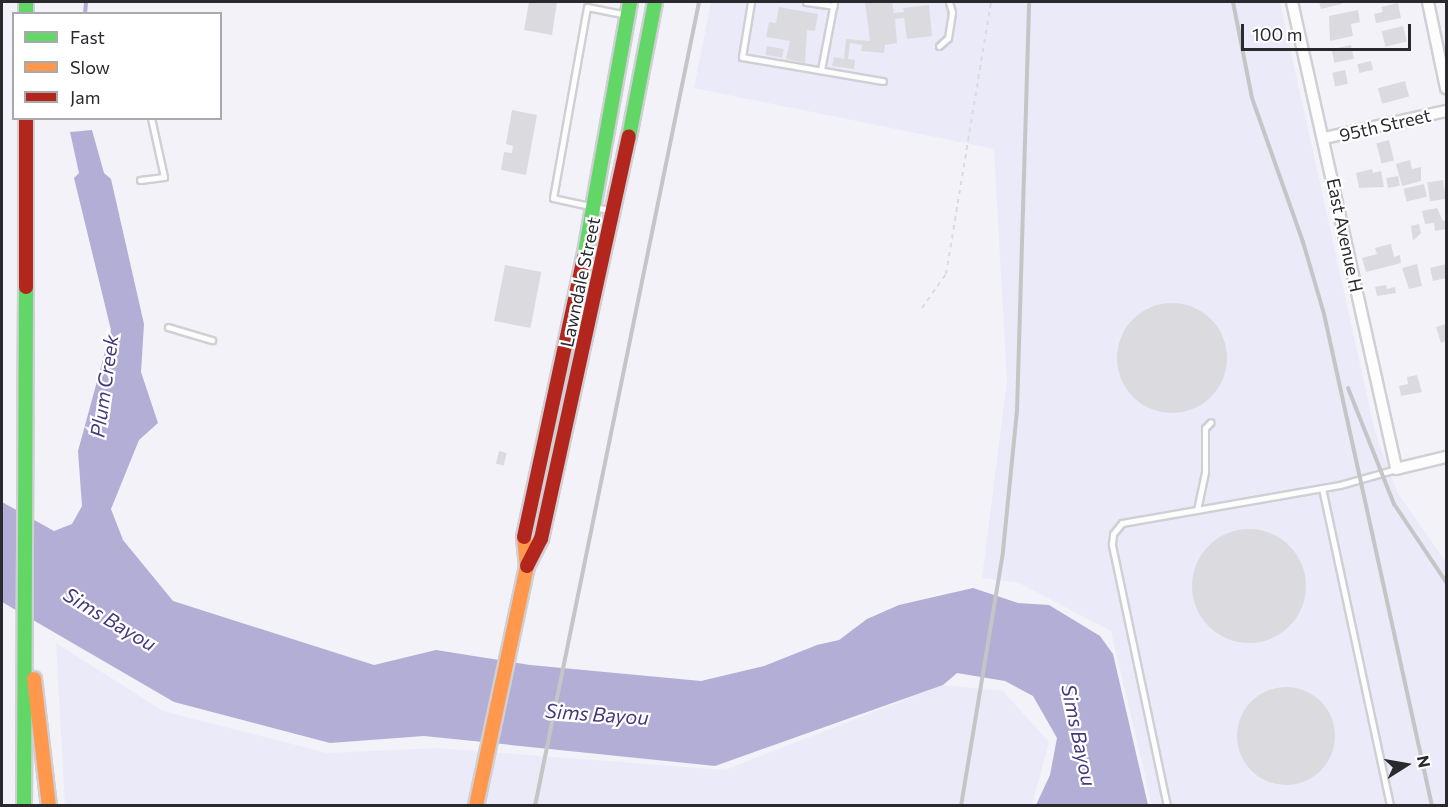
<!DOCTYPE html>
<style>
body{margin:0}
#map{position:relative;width:1448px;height:807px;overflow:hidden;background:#f2f2f8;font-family:Commissioner,sans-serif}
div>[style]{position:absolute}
.built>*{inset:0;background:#ebeaf9}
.water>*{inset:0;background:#b3aed6}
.stream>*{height:4px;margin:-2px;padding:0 2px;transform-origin:2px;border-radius:2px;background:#b3aed6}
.building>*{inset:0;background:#dbdbdf;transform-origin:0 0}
.round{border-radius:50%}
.path>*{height:2px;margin-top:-1px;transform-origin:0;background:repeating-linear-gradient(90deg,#dbdbde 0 4.5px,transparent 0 9px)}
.roads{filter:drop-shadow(2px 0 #cfcfd4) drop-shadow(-2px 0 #cfcfd4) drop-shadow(0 2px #cfcfd4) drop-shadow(0 -2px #cfcfd4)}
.lane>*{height:5px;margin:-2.5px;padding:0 2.5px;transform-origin:2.5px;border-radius:2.5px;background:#fdfdfe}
.street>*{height:10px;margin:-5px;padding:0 5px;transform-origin:5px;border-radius:5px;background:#fdfdfe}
.fast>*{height:14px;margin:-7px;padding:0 7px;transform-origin:7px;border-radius:7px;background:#63d668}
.slow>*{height:14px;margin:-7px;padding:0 7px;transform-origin:7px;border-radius:7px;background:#ff974d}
.jam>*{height:14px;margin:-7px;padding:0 7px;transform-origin:7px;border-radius:7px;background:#b3261e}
.rail>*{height:4px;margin:-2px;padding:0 2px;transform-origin:2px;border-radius:2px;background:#c5c5c7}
span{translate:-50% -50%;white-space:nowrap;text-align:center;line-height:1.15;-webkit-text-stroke:4.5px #fff;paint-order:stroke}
.street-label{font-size:18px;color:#29292e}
.water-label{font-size:20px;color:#46387c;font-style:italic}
.frame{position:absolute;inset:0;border:3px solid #29292e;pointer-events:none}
.legend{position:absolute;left:12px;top:12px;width:210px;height:108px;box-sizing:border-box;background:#fff;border:2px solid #a9a9ab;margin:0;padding:8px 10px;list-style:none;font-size:18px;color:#29292e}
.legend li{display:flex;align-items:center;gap:12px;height:30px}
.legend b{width:30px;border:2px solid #a9a9ab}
.north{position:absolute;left:1376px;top:735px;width:60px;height:60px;-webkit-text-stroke:4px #fff;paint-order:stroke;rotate:79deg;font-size:16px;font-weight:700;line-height:24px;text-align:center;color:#29292e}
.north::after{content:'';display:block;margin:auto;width:21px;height:27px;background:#29292e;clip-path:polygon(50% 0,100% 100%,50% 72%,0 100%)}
.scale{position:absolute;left:1241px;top:24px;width:170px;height:27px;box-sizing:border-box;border:3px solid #29292e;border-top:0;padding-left:8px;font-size:18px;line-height:21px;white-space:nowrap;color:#29292e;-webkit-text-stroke:4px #fff;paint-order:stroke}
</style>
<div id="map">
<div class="built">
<div style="clip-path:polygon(711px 2px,1280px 2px,1375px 432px,1397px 492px,1446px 562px,1446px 805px,1152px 805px,1111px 631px,1019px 583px,982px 578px,1007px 381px,994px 149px,694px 88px)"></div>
<div style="clip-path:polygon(56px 643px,163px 711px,327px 753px,437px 748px,725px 770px,943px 685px,1003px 691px,1049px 742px,1032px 805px,65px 805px)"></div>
</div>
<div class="water">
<div style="clip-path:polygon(92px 130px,104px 173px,111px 179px,144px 324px,141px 372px,158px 423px,139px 440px,111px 509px,123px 540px,173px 601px,374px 665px,436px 650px,530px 665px,701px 681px,764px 666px,817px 645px,839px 640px,867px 619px,899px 605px,973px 588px,1018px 603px,1049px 605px,1100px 636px,1113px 654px,1148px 805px,1036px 805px,1050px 775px,1057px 738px,1033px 696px,1005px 681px,957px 673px,943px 685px,715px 766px,424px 736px,330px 743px,174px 702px,2px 602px,2px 502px,54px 531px,72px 524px,82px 506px,78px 451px,111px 330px,74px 178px,79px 173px,70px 132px)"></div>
</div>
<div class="stream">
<div style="left:85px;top:14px;width:12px;rotate:-85deg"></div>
</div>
<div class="building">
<div style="clip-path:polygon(529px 2px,557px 2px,552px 35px,524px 30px)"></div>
<div style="clip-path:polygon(865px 2px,892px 2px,894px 13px,904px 12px,903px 8px,929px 5px,932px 36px,907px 39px,904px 18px,895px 19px,897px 43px,885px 45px,884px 53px,861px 51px,862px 45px,850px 43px,848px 59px,855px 60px,854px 69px,832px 66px,834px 57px,844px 59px,846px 39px,870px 41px)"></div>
<div style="clip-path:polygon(1319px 2px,1342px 2px,1342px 4px,1321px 9px)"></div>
<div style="clip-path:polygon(1398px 3px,1401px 18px,1376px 23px,1374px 14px,1383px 12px,1381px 7px)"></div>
<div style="clip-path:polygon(779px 7px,818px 14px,815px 31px,807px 30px,805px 63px,786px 59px,790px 41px,766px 37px,769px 22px,776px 23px)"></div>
<div style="clip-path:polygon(1358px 10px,1360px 22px,1351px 24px,1353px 36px,1330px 41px,1329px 16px)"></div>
<div style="left:1403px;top:26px;width:16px;height:22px;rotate:76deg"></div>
<div style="left:1351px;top:45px;width:14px;height:20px;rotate:78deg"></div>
<div style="left:767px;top:46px;width:17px;height:9px;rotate:10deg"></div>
<div style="left:1371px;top:61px;width:9px;height:14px;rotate:77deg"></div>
<div style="left:1345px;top:70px;width:14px;height:13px;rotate:78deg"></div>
<div style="left:1405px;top:81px;width:16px;height:28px;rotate:75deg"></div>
<div style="clip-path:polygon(512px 110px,537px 115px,526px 175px,501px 170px,504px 152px,512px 153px,513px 146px,506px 144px)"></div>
<div style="left:1389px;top:140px;width:21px;height:13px;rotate:76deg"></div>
<div style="clip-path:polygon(1410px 160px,1412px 169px,1421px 167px,1421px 181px,1402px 186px,1396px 164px)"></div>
<div style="clip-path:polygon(1372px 169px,1373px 173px,1381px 171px,1384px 187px,1359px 188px,1356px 173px)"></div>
<div style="left:1398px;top:176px;width:10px;height:12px;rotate:79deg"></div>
<div style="left:1443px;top:180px;width:19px;height:16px;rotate:81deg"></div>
<div style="left:1424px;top:184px;width:13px;height:21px;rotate:77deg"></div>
<div style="clip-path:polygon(1437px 208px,1443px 221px,1446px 220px,1446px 229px,1435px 231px,1434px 223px,1425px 224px,1422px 211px)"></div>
<div style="clip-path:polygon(1419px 224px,1421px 233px,1413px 241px,1411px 226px)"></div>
<div style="clip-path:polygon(1391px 244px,1394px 257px,1400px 255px,1401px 263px,1366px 272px,1362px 258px,1377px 254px,1375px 248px)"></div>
<div style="clip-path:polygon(1417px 264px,1422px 286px,1409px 289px,1402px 268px)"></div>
<div style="clip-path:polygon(1446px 264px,1446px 278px,1433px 281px,1430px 268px)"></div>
<div style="left:505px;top:265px;width:37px;height:57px;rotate:11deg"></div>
<div style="clip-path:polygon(1386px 285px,1387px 289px,1395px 287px,1396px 293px,1377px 296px,1375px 287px)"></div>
<div class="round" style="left:1117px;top:303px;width:110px;height:110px"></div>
<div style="clip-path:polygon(1446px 324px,1446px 341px,1441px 343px,1436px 327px)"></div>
<div style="clip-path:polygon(1417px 375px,1422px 392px,1401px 396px,1399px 386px,1408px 384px,1407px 377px)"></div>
<div style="left:499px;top:451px;width:8px;height:13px;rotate:14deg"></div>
<div class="round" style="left:1192px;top:529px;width:114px;height:114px"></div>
<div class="round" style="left:1237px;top:687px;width:98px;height:98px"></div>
</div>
<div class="path">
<div style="left:922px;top:308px;width:42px;rotate:-54.8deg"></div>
<div style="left:946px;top:274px;width:276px;rotate:-80.6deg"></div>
</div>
<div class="roads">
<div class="lane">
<div style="left:751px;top:2px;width:56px;rotate:99.3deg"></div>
<div style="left:742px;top:57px;width:143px;rotate:9.7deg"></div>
<div style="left:806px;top:2px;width:28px;rotate:8deg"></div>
<div style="left:939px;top:46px;width:12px;rotate:-42deg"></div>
<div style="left:948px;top:38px;width:26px;rotate:-81deg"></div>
<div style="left:952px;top:12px;width:10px;rotate:-107deg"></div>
<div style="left:821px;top:70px;width:69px;rotate:-79.2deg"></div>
<div style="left:140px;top:180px;width:24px;rotate:-7deg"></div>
<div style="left:164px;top:177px;width:60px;rotate:-102.4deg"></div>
<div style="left:613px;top:211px;width:61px;rotate:-167.8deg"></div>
<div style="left:553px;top:198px;width:194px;rotate:-79.9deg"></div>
<div style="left:587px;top:7px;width:41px;rotate:11.3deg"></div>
<div style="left:168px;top:327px;width:46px;rotate:16.5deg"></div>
<div style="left:1322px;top:488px;width:325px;rotate:77.9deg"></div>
<div style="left:1197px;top:510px;width:39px;rotate:-78deg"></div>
<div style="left:1205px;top:472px;width:44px;rotate:-90deg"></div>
<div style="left:1205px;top:428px;width:8px;rotate:-45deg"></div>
<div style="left:1167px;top:806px;width:268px;rotate:-101.9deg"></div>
<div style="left:1112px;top:544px;width:10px;rotate:-84deg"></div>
<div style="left:1113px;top:534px;width:14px;rotate:-51deg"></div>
<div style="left:1122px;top:523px;width:221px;rotate:-9.9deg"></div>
<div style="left:1340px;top:485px;width:58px;rotate:-15.9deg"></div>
</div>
<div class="street">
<div style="left:1292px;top:2px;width:478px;rotate:77.4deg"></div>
<div style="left:1396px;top:469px;width:51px;rotate:-13.5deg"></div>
<div style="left:1428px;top:2px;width:88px;rotate:78.2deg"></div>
<div style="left:1324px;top:138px;width:125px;rotate:-12.5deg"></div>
</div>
<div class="fast">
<div style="left:26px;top:2px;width:12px;rotate:90deg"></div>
<div style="left:629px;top:137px;width:137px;rotate:-79.1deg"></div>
<div style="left:584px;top:258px;width:260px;rotate:-79.8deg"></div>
<div style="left:24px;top:806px;width:519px;rotate:-89.78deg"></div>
</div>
<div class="slow">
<div style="left:34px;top:679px;width:128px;rotate:83.3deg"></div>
<div style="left:476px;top:806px;width:245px;rotate:-78deg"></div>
<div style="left:527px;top:566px;width:29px;rotate:-96deg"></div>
</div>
<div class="jam">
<div style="left:26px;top:287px;width:169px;rotate:-90deg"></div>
<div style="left:524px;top:537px;width:285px;rotate:-77.9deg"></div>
<div style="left:527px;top:566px;width:30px;rotate:-63deg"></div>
<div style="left:541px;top:539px;width:412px;rotate:-77.7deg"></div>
</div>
</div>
<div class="rail">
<div style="left:1233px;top:2px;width:98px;rotate:78.8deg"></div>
<div style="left:1252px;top:98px;width:153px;rotate:70.5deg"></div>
<div style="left:1303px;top:242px;width:75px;rotate:73.7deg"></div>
<div style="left:1324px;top:314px;width:504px;rotate:77.62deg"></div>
<div style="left:1348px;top:388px;width:125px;rotate:68.4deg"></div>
<div style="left:1394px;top:504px;width:94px;rotate:56.3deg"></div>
<div style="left:535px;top:806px;width:821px;rotate:-78.47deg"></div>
<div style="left:961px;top:806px;width:258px;rotate:-80.6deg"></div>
<div style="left:1003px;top:551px;width:141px;rotate:-84.3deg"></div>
<div style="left:1017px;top:411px;width:409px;rotate:-88.3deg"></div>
</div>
<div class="street-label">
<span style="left:1385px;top:125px;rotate:-13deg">95th Street</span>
<span style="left:1345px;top:235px;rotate:78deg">East Avenue H</span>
<span style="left:580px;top:282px;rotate:-78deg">Lawndale Street</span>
</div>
<div class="water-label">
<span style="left:104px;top:386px;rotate:-82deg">Plum Creek</span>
<span style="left:110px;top:619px;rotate:31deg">Sims Bayou</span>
<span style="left:597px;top:714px;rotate:4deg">Sims Bayou</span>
<span style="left:1079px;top:735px;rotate:78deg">Sims Bayou</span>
</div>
<div class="frame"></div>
<ul class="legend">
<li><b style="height:8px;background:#63d668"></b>Fast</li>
<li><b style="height:8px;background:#ff974d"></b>Slow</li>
<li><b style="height:8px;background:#b3261e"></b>Jam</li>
</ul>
<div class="north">N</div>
<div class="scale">100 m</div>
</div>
